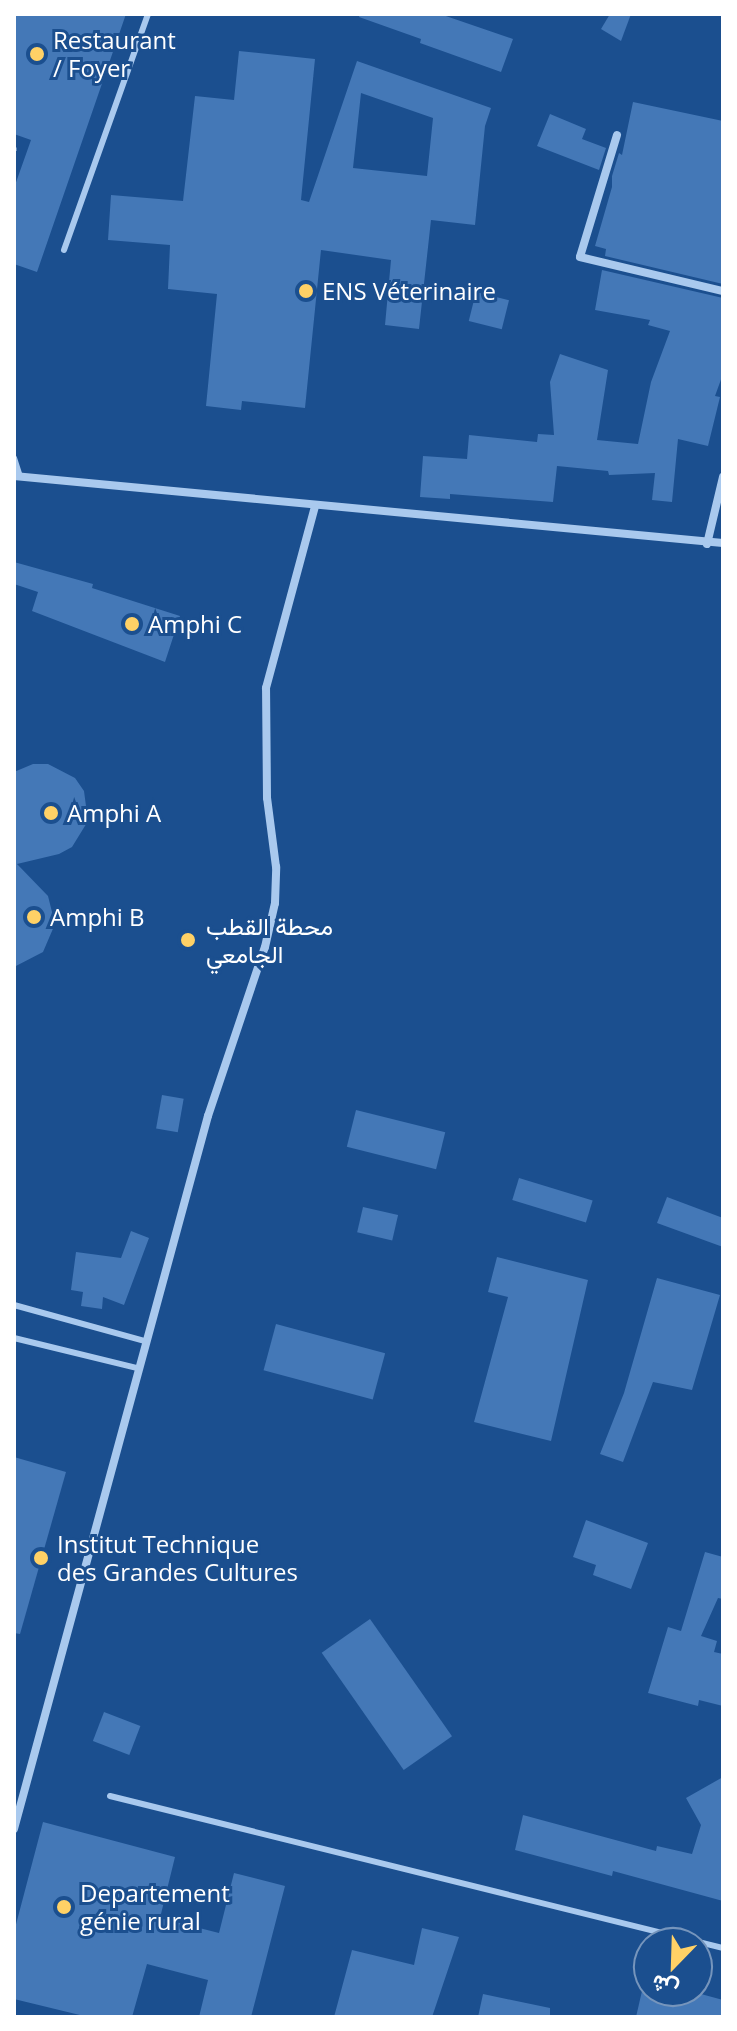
<!DOCTYPE html>
<meta charset="utf-8">
<style>
body{margin:0}
#map{position:relative;width:737px;height:2031px;overflow:hidden;background:#1b4f8f;font-family:"Open Sans",Vazirmatn,sans-serif}
div>[style]{position:absolute}
.building>*{inset:0;background:#4478b7;transform-origin:0 0}
.path>*{height:5px;margin-top:-2.5px;transform-origin:0;background:repeating-linear-gradient(90deg,#a9c9ee 0 4px,transparent 0 10px)}
.lane>*{height:6px;margin:-3px;padding:0 3px;transform-origin:3px;border-radius:3px;background:#a9c9ee}
.street>*{height:8px;margin:-4px;padding:0 4px;transform-origin:4px;border-radius:4px;background:#a9c9ee}
.dots>*{width:22px;height:22px;translate:-50% -50%;box-sizing:border-box;border:4px solid #1b4f8f;border-radius:50%}
span{translate:-50% -50%;white-space:nowrap;text-align:center;line-height:1.15;-webkit-text-stroke:6px #1b4f8f;paint-order:stroke}
.poi-label{font-size:24px;color:#fff}
.left{translate:0 -50%;text-align:left}
.frame{position:absolute;inset:0;border:16px solid #fff;pointer-events:none}
.north{position:absolute;left:633px;top:1927px;width:80px;height:80px;box-sizing:border-box;background:#1b4f8f;border:2px solid #7695bc;border-radius:50%;rotate:203deg;font-size:22px;font-weight:700;line-height:32px;text-align:center;color:#fff}
.north::after{content:'';display:block;margin:auto;width:28px;height:36px;background:#ffd166;clip-path:polygon(50% 0,100% 100%,50% 72%,0 100%)}
</style>
<div id="map">
<div class="building">
<div style="clip-path:polygon(14px 14px,126px 14px,37px 272px,14px 264px,14px 188px,31px 140px,14px 134px)"></div>
<div style="clip-path:polygon(360px 14px,440px 14px,513px 39px,501px 72px,420px 43px,421px 39px,359px 17px)"></div>
<div style="clip-path:polygon(610px 14px,631px 14px,621px 41px,601px 29px)"></div>
<div style="clip-path:polygon(evenodd,239px 51px,315px 59px,301px 200px,309px 202px,357px 61px,491px 108px,485px 126px,475px 225px,431px 220px,419px 329px,385px 325px,391px 260px,321px 250px,305px 408px,242px 401px,241px 410px,206px 406px,217px 294px,168px 289px,170px 245px,108px 240px,111px 195px,183px 201px,195px 96px,234px 100px,239px 51px,361px 93px,433px 118px,427px 176px,353px 168px,361px 93px)"></div>
<div style="clip-path:polygon(633px 102px,723px 121px,723px 284px,605px 256px,606px 249px,595px 246px,612px 187px,612px 176px,619px 153px,622px 155px)"></div>
<div style="clip-path:polygon(550px 114px,586px 129px,582px 139px,606px 148px,599px 170px,537px 146px)"></div>
<div style="clip-path:polygon(602px 270px,723px 298px,723px 374px,715px 396px,720px 397px,708px 446px,678px 439px,672px 502px,652px 500px,655px 473px,609px 475px,608px 471px,557px 466px,553px 502px,450px 494px,450px 499px,420px 497px,423px 456px,467px 459px,469px 435px,537px 442px,538px 434px,554px 435px,550px 382px,560px 354px,608px 370px,597px 440px,638px 444px,651px 382px,670px 331px,648px 325px,650px 320px,595px 310px)"></div>
<div style="left:476px;top:292px;width:34px;height:30px;rotate:14deg"></div>
<div style="clip-path:polygon(14px 562px,93px 584px,92px 588px,180px 616px,165px 662px,32px 611px,38px 592px,14px 584px)"></div>
<div style="clip-path:polygon(33px 764px,48px 764px,75px 778px,84px 791px,88px 821px,72px 847px,59px 854px,17px 864px,48px 896px,55px 924px,43px 952px,14px 967px,14px 772px)"></div>
<div style="left:162px;top:1095px;width:22px;height:34px;rotate:10deg"></div>
<div style="left:356px;top:1110px;width:92px;height:38px;rotate:14deg"></div>
<div style="left:519px;top:1178px;width:77px;height:23px;rotate:17deg"></div>
<div style="clip-path:polygon(667px 1197px,723px 1218px,723px 1247px,657px 1223px)"></div>
<div style="left:363px;top:1207px;width:36px;height:26px;rotate:13deg"></div>
<div style="clip-path:polygon(131px 1231px,149px 1238px,124px 1305px,103px 1297px,102px 1309px,81px 1306px,83px 1292px,71px 1290px,76px 1252px,121px 1258px)"></div>
<div style="clip-path:polygon(497px 1257px,588px 1280px,551px 1441px,474px 1422px,508px 1297px,488px 1292px)"></div>
<div style="clip-path:polygon(657px 1278px,720px 1295px,692px 1390px,653px 1382px,623px 1462px,600px 1454px,624px 1393px)"></div>
<div style="left:276px;top:1324px;width:113px;height:48px;rotate:15deg"></div>
<div style="clip-path:polygon(14px 1457px,66px 1472px,20px 1634px,14px 1633px)"></div>
<div style="clip-path:polygon(586px 1520px,648px 1543px,631px 1589px,593px 1575px,596px 1565px,573px 1557px)"></div>
<div style="clip-path:polygon(705px 1552px,723px 1557px,723px 1599px,718px 1598px,701px 1636px,717px 1641px,714px 1652px,723px 1654px,723px 1706px,699px 1700px,698px 1706px,648px 1693px,668px 1627px,681px 1631px)"></div>
<div style="left:370px;top:1619px;width:143px;height:59px;rotate:55deg"></div>
<div style="left:104px;top:1712px;width:39px;height:31px;rotate:21deg"></div>
<div style="clip-path:polygon(723px 1777px,723px 1901px,613px 1871px,612px 1876px,515px 1850px,523px 1815px,656px 1851px,657px 1846px,692px 1854px,701px 1825px,686px 1798px)"></div>
<div style="clip-path:polygon(43px 1822px,175px 1857px,160px 1918px,219px 1933px,234px 1873px,285px 1886px,251px 2017px,199px 2017px,208px 1980px,147px 1964px,132px 2017px,88px 2017px,14px 1999px,14px 1932px)"></div>
<div style="clip-path:polygon(422px 1928px,459px 1937px,432px 2017px,334px 2017px,352px 1950px,414px 1965px)"></div>
<div style="clip-path:polygon(642px 1991px,690px 1991px,723px 2000px,723px 2017px,636px 2017px)"></div>
<div style="clip-path:polygon(483px 1994px,550px 2008px,550px 2017px,478px 2017px)"></div>
</div>
<div class="path">
<div style="left:14px;top:147px;width:5px;rotate:90deg"></div>
</div>
<div class="lane">
<div style="left:64px;top:250px;width:251px;rotate:-70.4deg"></div>
<div style="left:14px;top:458px;width:19px;rotate:72deg"></div>
<div style="left:14px;top:1305px;width:136px;rotate:15.4deg"></div>
<div style="left:14px;top:1338px;width:127px;rotate:13.7deg"></div>
<div style="left:110px;top:1796px;width:632px;rotate:13.93deg"></div>
</div>
<div class="street">
<div style="left:617px;top:135px;width:127px;rotate:106.9deg"></div>
<div style="left:580px;top:257px;width:147px;rotate:13.4deg"></div>
<div style="left:14px;top:476px;width:712px;rotate:5.4deg"></div>
<div style="left:707px;top:544px;width:69px;rotate:-76.6deg"></div>
<div style="left:14px;top:1829px;width:739px;rotate:-74.78deg"></div>
<div style="left:208px;top:1116px;width:178px;rotate:-71.4deg"></div>
<div style="left:265px;top:947px;width:45px;rotate:-77.2deg"></div>
<div style="left:275px;top:903px;width:36px;rotate:-88deg"></div>
<div style="left:276px;top:867px;width:70px;rotate:-97.4deg"></div>
<div style="left:267px;top:798px;width:110px;rotate:-90.5deg"></div>
<div style="left:266px;top:688px;width:188px;rotate:-74.9deg"></div>
</div>
<div class="dots">
<div style="left:37px;top:54px;background:#ffd166"></div>
<div style="left:306px;top:291px;background:#ffd166"></div>
<div style="left:132px;top:624px;background:#ffd166"></div>
<div style="left:51px;top:813px;background:#ffd166"></div>
<div style="left:34px;top:917px;background:#ffd166"></div>
<div style="left:188px;top:940px;background:#ffd166"></div>
<div style="left:41px;top:1558px;background:#ffd166"></div>
<div style="left:64px;top:1907px;background:#ffd166"></div>
</div>
<div class="poi-label">
<span class="left" style="left:53px;top:54px">Restaurant<br>/ Foyer</span>
<span class="left" style="left:322px;top:291px">ENS Véterinaire</span>
<span class="left" style="left:148px;top:624px">Amphi C</span>
<span class="left" style="left:67px;top:813px">Amphi A</span>
<span class="left" style="left:50px;top:917px">Amphi B</span>
<span class="left" style="left:206px;top:940px">محطة القطب<br>الجامعي</span>
<span class="left" style="left:57px;top:1558px">Institut Technique<br>des Grandes Cultures</span>
<span class="left" style="left:80px;top:1907px">Departement<br>génie rural</span>
</div>
<div class="frame"></div>
<div class="north">ش</div>
</div>
